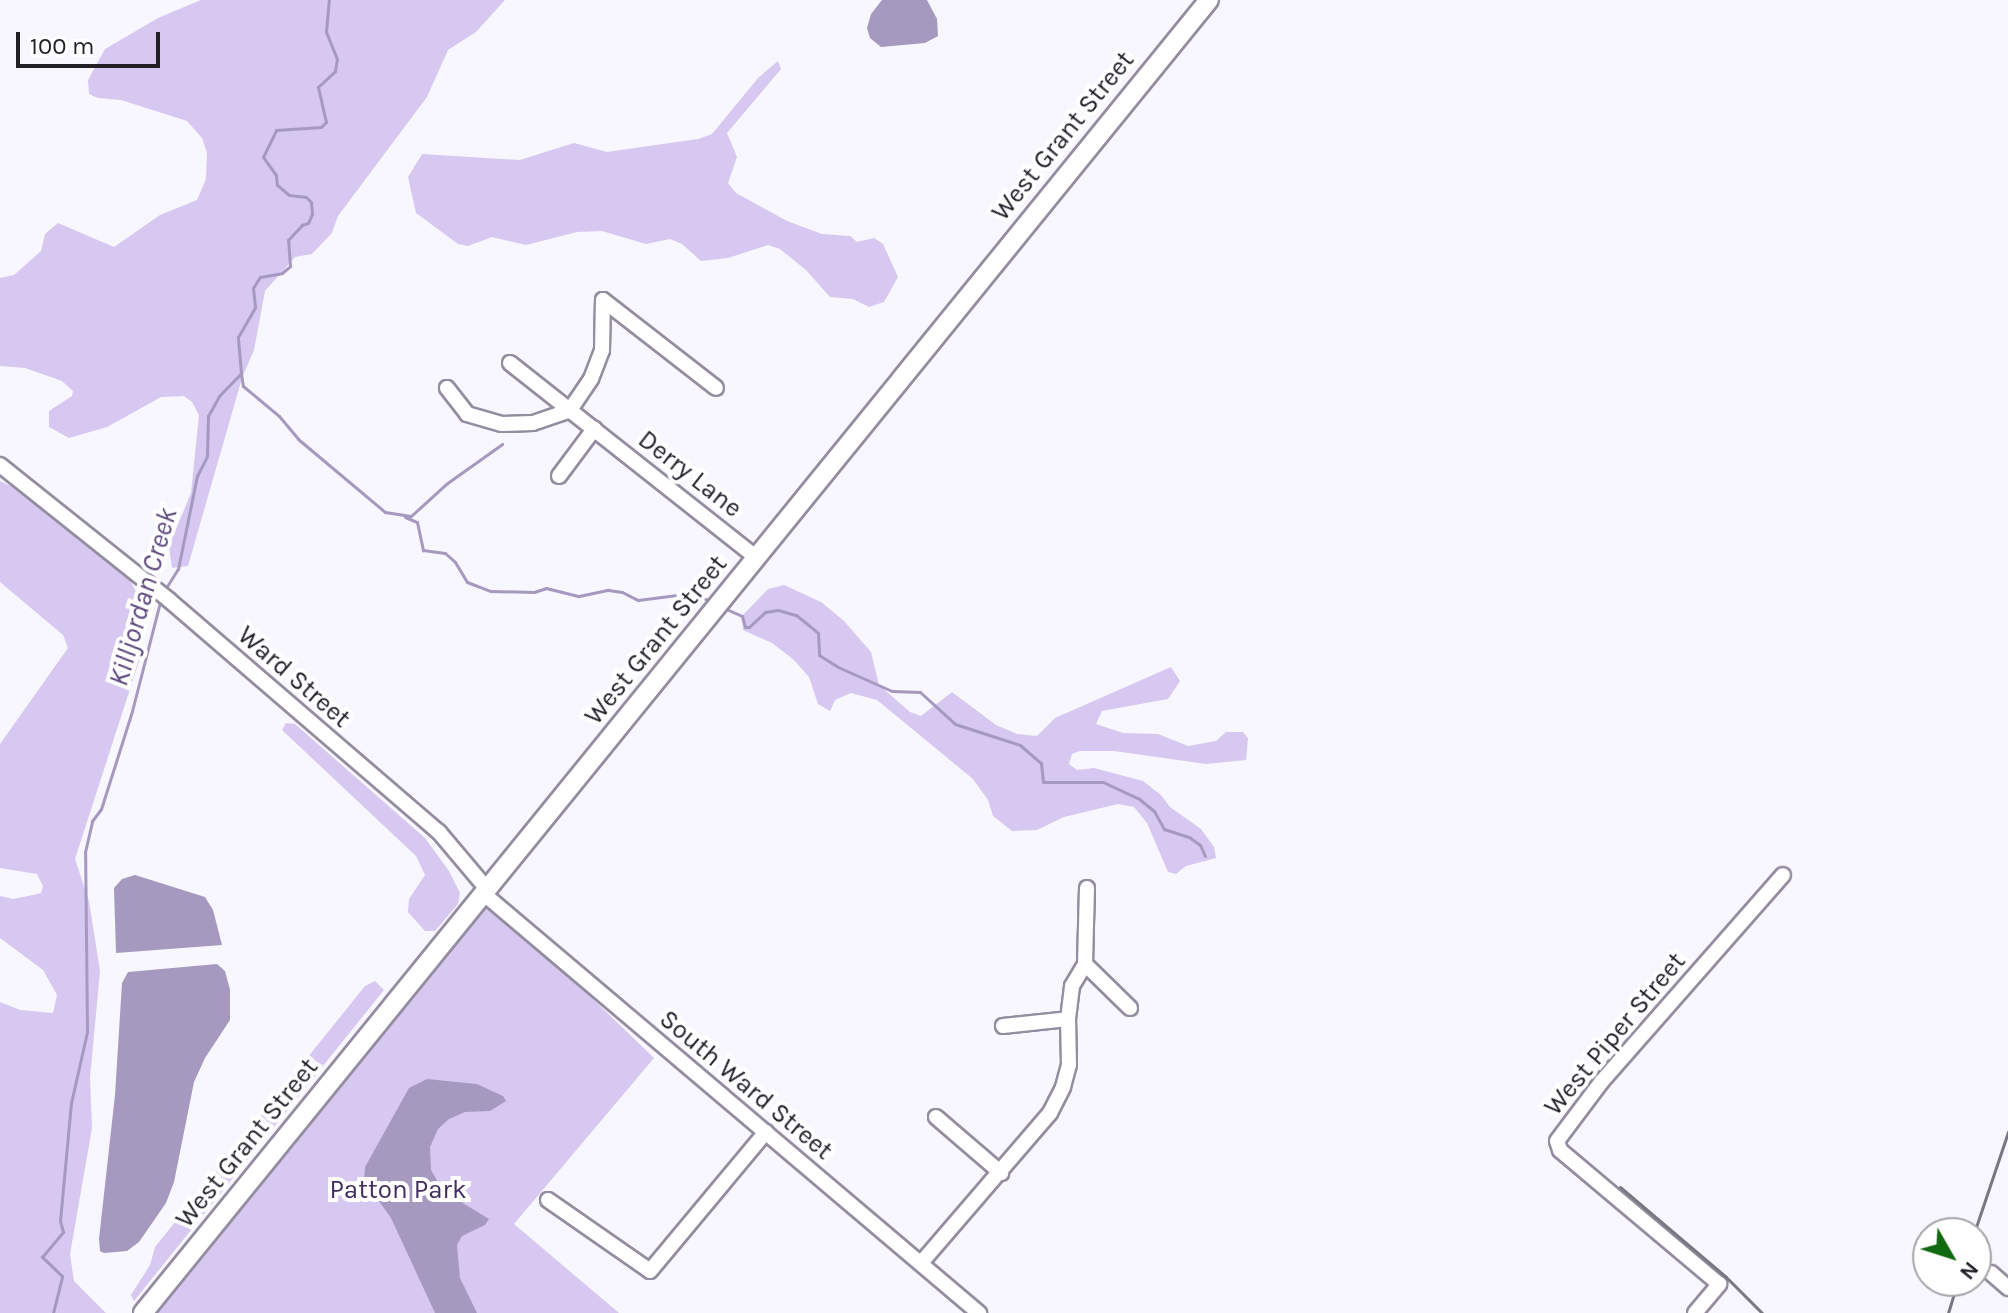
<!DOCTYPE html>
<style>
body{margin:0}
#map{position:relative;width:2008px;height:1313px;overflow:hidden;background:#f8f6fe;font-family:Karla,sans-serif}
div>[style]{position:absolute}
.green>*{inset:0;background:#d6c8f0}
.water>*{inset:0;background:#a699c0}
.stream>*{height:3px;margin:-1.5px;padding:0 1.5px;transform-origin:1.5px;border-radius:1.5px;background:#a699c0}
.roads{filter:drop-shadow(2px 0 #948da0) drop-shadow(-2px 0 #948da0) drop-shadow(0 2px #948da0) drop-shadow(0 -2px #948da0)}
.minor>*{height:14px;margin:-7px;padding:0 7px;transform-origin:7px;border-radius:7px;background:#fff}
.major>*{height:18px;margin:-9px;padding:0 9px;transform-origin:9px;border-radius:9px;background:#fff}
.rail>*{height:3px;margin:-1.5px;padding:0 1.5px;transform-origin:1.5px;border-radius:1.5px;background:#79777f}
span{translate:-50% -50%;white-space:nowrap;text-align:center;line-height:1.15;-webkit-text-stroke:8px #fff;paint-order:stroke}
.street-label{font-size:26px;color:#221f27}
.park-label{font-size:26px;color:#412c5f}
.water-label{font-size:28px;color:#5d487e;font-style:italic}
.north{position:absolute;left:1912px;top:1217px;width:80px;height:80px;box-sizing:border-box;background:#fff;border:2px solid #a7a5a9;border-radius:50%;rotate:129deg;font-size:22px;font-weight:700;line-height:32px;text-align:center;color:#221f27}
.north::after{content:'';display:block;margin:auto;width:28px;height:36px;background:#116910;clip-path:polygon(50% 0,100% 100%,50% 72%,0 100%)}
.scale{position:absolute;left:16px;top:32px;width:144px;height:36px;box-sizing:border-box;border:4px solid #221f27;border-top:0;padding-left:10px;font-size:24px;line-height:28px;white-space:nowrap;color:#221f27;-webkit-text-stroke:6px #fff;paint-order:stroke}
</style>
<div id="map">
<div class="green">
<div style="clip-path:polygon(201px 0,505px 0,476px 32px,448px 50px,427px 97px,338px 216px,332px 233px,312px 254px,295px 257px,265px 291px,254px 350px,242px 378px,188px 566px,172px 568px,169px 546px,191px 493px,199px 415px,192px 402px,184px 396px,161px 397px,107px 427px,69px 438px,49px 427px,49px 411px,72px 396px,73px 391px,62px 381px,25px 368px,0 366px,0 278px,14px 275px,41px 251px,45px 234px,58px 223px,114px 247px,160px 215px,197px 200px,206px 179px,207px 153px,202px 138px,187px 121px,121px 100px,98px 98px,89px 94px,88px 80px,105px 49px,158px 18px)"></div>
<div style="clip-path:polygon(778px 61px,781px 69px,727px 133px,737px 157px,728px 183px,736px 193px,787px 221px,822px 234px,850px 236px,857px 242px,874px 238px,883px 244px,898px 277px,884px 302px,869px 307px,853px 299px,830px 297px,806px 270px,780px 249px,768px 245px,728px 258px,701px 261px,682px 244px,670px 239px,646px 244px,602px 231px,577px 232px,526px 245px,492px 237px,468px 246px,458px 244px,416px 213px,408px 177px,422px 154px,520px 160px,574px 143px,607px 152px,698px 139px,712px 134px,758px 78px)"></div>
<div style="clip-path:polygon(0 481px,23px 492px,127px 574px,145px 610px,140px 658px,75px 859px,89px 901px,100px 971px,90px 1078px,92px 1128px,70px 1254px,74px 1281px,106px 1313px,0 1313px,0 1002px,20px 1010px,53px 1013px,57px 995px,43px 970px,0 938px,0 896px,13px 899px,33px 895px,41px 893px,43px 886px,37px 874px,0 868px,0 744px,68px 648px,63px 635px,0 582px)"></div>
<div style="clip-path:polygon(784px 585px,821px 602px,844px 621px,871px 652px,879px 685px,910px 712px,921px 716px,952px 692px,996px 725px,1017px 734px,1037px 736px,1055px 718px,1171px 667px,1180px 681px,1168px 699px,1102px 711px,1096px 724px,1123px 733px,1158px 734px,1188px 746px,1216px 741px,1226px 732px,1243px 732px,1248px 738px,1246px 760px,1206px 764px,1114px 751px,1080px 751px,1072px 754px,1069px 764px,1077px 770px,1094px 768px,1143px 781px,1161px 795px,1170px 807px,1201px 829px,1214px 847px,1216px 858px,1186px 866px,1176px 874px,1168px 872px,1147px 823px,1134px 807px,1118px 804px,1064px 817px,1037px 830px,1012px 831px,993px 816px,988px 800px,973px 779px,877px 700px,851px 693px,835px 700px,830px 711px,818px 704px,809px 677px,793px 659px,772px 643px,743px 630px,742px 616px,768px 589px)"></div>
<div style="clip-path:polygon(286px 723px,295px 724px,425px 838px,449px 871px,460px 893px,458px 904px,435px 931px,425px 931px,408px 912px,409px 899px,425px 875px,416px 856px,282px 730px)"></div>
<div style="clip-path:polygon(484px 894px,654px 1058px,514px 1224px,619px 1313px,144px 1313px)"></div>
<div style="clip-path:polygon(375px 981px,384px 990px,134px 1301px,131px 1295px,150px 1265px,155px 1247px,365px 986px)"></div>
</div>
<div class="water">
<div style="clip-path:polygon(882px 0,927px 0,937px 19px,938px 36px,925px 43px,881px 47px,870px 38px,867px 28px,871px 14px)"></div>
<div style="clip-path:polygon(135px 875px,205px 897px,213px 910px,222px 945px,116px 953px,114px 888px,122px 879px)"></div>
<div style="clip-path:polygon(217px 964px,225px 971px,230px 990px,230px 1020px,205px 1058px,194px 1082px,174px 1182px,166px 1203px,139px 1242px,127px 1251px,104px 1253px,100px 1251px,99px 1239px,115px 1095px,122px 983px,128px 972px)"></div>
<div style="clip-path:polygon(427px 1079px,477px 1084px,503px 1096px,506px 1101px,490px 1111px,465px 1112px,449px 1119px,438px 1129px,430px 1147px,431px 1170px,443px 1191px,489px 1219px,485px 1225px,462px 1236px,457px 1245px,460px 1278px,477px 1313px,435px 1313px,391px 1218px,364px 1180px,365px 1167px,409px 1088px)"></div>
</div>
<div class="stream">
<div style="left:241px;top:374px;width:12px;rotate:81deg"></div>
<div style="left:243px;top:386px;width:47px;rotate:39.8deg"></div>
<div style="left:279px;top:416px;width:30px;rotate:50deg"></div>
<div style="left:298px;top:439px;width:114px;rotate:40deg"></div>
<div style="left:385px;top:512px;width:26px;rotate:9deg"></div>
<div style="left:411px;top:516px;width:47px;rotate:-42.4deg"></div>
<div style="left:446px;top:484px;width:69px;rotate:-35.5deg"></div>
<div style="left:405px;top:517px;width:13px;rotate:23deg"></div>
<div style="left:417px;top:522px;width:29px;rotate:78deg"></div>
<div style="left:423px;top:550px;width:22px;rotate:8deg"></div>
<div style="left:445px;top:553px;width:13px;rotate:42deg"></div>
<div style="left:455px;top:562px;width:23px;rotate:59deg"></div>
<div style="left:467px;top:582px;width:26px;rotate:21deg"></div>
<div style="left:491px;top:591px;width:43px;rotate:1.3deg"></div>
<div style="left:534px;top:592px;width:13px;rotate:-18deg"></div>
<div style="left:546px;top:588px;width:34px;rotate:14deg"></div>
<div style="left:579px;top:596px;width:30px;rotate:-12deg"></div>
<div style="left:608px;top:590px;width:14px;rotate:8deg"></div>
<div style="left:622px;top:592px;width:18px;rotate:27deg"></div>
<div style="left:638px;top:600px;width:55px;rotate:-7.3deg"></div>
<div style="left:693px;top:593px;width:19px;rotate:25deg"></div>
<div style="left:164px;top:591px;width:26px;rotate:-58deg"></div>
<div style="left:178px;top:569px;width:95px;rotate:-78.5deg"></div>
<div style="left:197px;top:476px;width:22px;rotate:-63deg"></div>
<div style="left:207px;top:456px;width:40px;rotate:-88.6deg"></div>
<div style="left:208px;top:416px;width:23px;rotate:-61deg"></div>
<div style="left:219px;top:396px;width:32px;rotate:-46deg"></div>
<div style="left:241px;top:373px;width:36px;rotate:-95deg"></div>
<div style="left:238px;top:337px;width:34px;rotate:-60deg"></div>
<div style="left:255px;top:307px;width:19px;rotate:-96deg"></div>
<div style="left:253px;top:288px;width:13px;rotate:-58deg"></div>
<div style="left:260px;top:277px;width:22px;rotate:-10deg"></div>
<div style="left:282px;top:273px;width:11px;rotate:-41deg"></div>
<div style="left:290px;top:266px;width:26px;rotate:-94deg"></div>
<div style="left:288px;top:240px;width:21px;rotate:-47deg"></div>
<div style="left:302px;top:225px;width:6px;rotate:-18deg"></div>
<div style="left:308px;top:223px;width:10px;rotate:-66deg"></div>
<div style="left:312px;top:214px;width:12px;rotate:-95deg"></div>
<div style="left:311px;top:202px;width:7px;rotate:-135deg"></div>
<div style="left:306px;top:197px;width:17px;rotate:-173deg"></div>
<div style="left:289px;top:195px;width:16px;rotate:-140deg"></div>
<div style="left:277px;top:185px;width:10px;rotate:-96deg"></div>
<div style="left:276px;top:175px;width:22px;rotate:-126deg"></div>
<div style="left:263px;top:157px;width:30px;rotate:-64deg"></div>
<div style="left:276px;top:130px;width:45px;rotate:-3.8deg"></div>
<div style="left:321px;top:127px;width:7px;rotate:-45deg"></div>
<div style="left:326px;top:122px;width:36px;rotate:-103deg"></div>
<div style="left:318px;top:87px;width:23px;rotate:-43deg"></div>
<div style="left:335px;top:71px;width:12px;rotate:-81deg"></div>
<div style="left:337px;top:59px;width:29px;rotate:-112deg"></div>
<div style="left:326px;top:32px;width:32px;rotate:-85deg"></div>
<div style="left:724px;top:608px;width:20px;rotate:24deg"></div>
<div style="left:742px;top:616px;width:11px;rotate:75deg"></div>
<div style="left:745px;top:627px;width:4px"></div>
<div style="left:749px;top:627px;width:22px;rotate:-43deg"></div>
<div style="left:765px;top:612px;width:13px;rotate:-9deg"></div>
<div style="left:778px;top:610px;width:19px;rotate:16deg"></div>
<div style="left:796px;top:615px;width:28px;rotate:39deg"></div>
<div style="left:818px;top:633px;width:22px;rotate:87deg"></div>
<div style="left:819px;top:655px;width:22px;rotate:32deg"></div>
<div style="left:838px;top:667px;width:59px;rotate:24deg"></div>
<div style="left:892px;top:691px;width:28px;rotate:2deg"></div>
<div style="left:920px;top:692px;width:47px;rotate:42.4deg"></div>
<div style="left:955px;top:724px;width:68px;rotate:17.9deg"></div>
<div style="left:1020px;top:745px;width:28px;rotate:41deg"></div>
<div style="left:1041px;top:763px;width:19px;rotate:84deg"></div>
<div style="left:1043px;top:782px;width:60px"></div>
<div style="left:1103px;top:782px;width:38px;rotate:25deg"></div>
<div style="left:1138px;top:798px;width:21px;rotate:39deg"></div>
<div style="left:1154px;top:811px;width:21px;rotate:61deg"></div>
<div style="left:1164px;top:829px;width:26px;rotate:18deg"></div>
<div style="left:1189px;top:837px;width:14px;rotate:36deg"></div>
<div style="left:1200px;top:845px;width:12px;rotate:66deg"></div>
<div style="left:53px;top:1313px;width:38px;rotate:-76deg"></div>
<div style="left:62px;top:1276px;width:28px;rotate:-136deg"></div>
<div style="left:42px;top:1257px;width:33px;rotate:-50deg"></div>
<div style="left:63px;top:1232px;width:11px;rotate:-105deg"></div>
<div style="left:60px;top:1221px;width:119px;rotate:-84.7deg"></div>
<div style="left:71px;top:1103px;width:73px;rotate:-77.3deg"></div>
<div style="left:87px;top:1032px;width:180px;rotate:-90.6deg"></div>
<div style="left:85px;top:852px;width:32px;rotate:-77deg"></div>
<div style="left:92px;top:821px;width:15px;rotate:-53deg"></div>
<div style="left:101px;top:809px;width:103px;rotate:-72.4deg"></div>
<div style="left:132px;top:711px;width:117px;rotate:-75.6deg"></div>
</div>
<div class="roads">
<div class="minor">
<div style="left:603px;top:300px;width:143px;rotate:37.9deg"></div>
<div style="left:510px;top:363px;width:313px;rotate:38.3deg"></div>
<div style="left:447px;top:388px;width:33px;rotate:52deg"></div>
<div style="left:467px;top:414px;width:36px;rotate:16deg"></div>
<div style="left:502px;top:424px;width:31px;rotate:-2deg"></div>
<div style="left:533px;top:423px;width:39px;rotate:-19deg"></div>
<div style="left:570px;top:410px;width:37px;rotate:-56deg"></div>
<div style="left:591px;top:379px;width:31px;rotate:-69deg"></div>
<div style="left:602px;top:350px;width:50px;rotate:-88.9deg"></div>
<div style="left:0;top:465px;width:216px;rotate:38.6deg"></div>
<div style="left:169px;top:600px;width:356px;rotate:40.7deg"></div>
<div style="left:439px;top:832px;width:75px;rotate:49.9deg"></div>
<div style="left:559px;top:476px;width:59px;rotate:-53.3deg"></div>
<div style="left:484px;top:894px;width:649px;rotate:40.25deg"></div>
<div style="left:1085px;top:964px;width:63px;rotate:44.4deg"></div>
<div style="left:1003px;top:1026px;width:65px;rotate:-6.1deg"></div>
<div style="left:936px;top:1117px;width:86px;rotate:40.7deg"></div>
<div style="left:548px;top:1200px;width:124px;rotate:34.8deg"></div>
<div style="left:650px;top:1271px;width:181px;rotate:-50.2deg"></div>
<div style="left:921px;top:1263px;width:198px;rotate:-49.3deg"></div>
<div style="left:1050px;top:1113px;width:29px;rotate:-63deg"></div>
<div style="left:1063px;top:1087px;width:23px;rotate:-75deg"></div>
<div style="left:1069px;top:1065px;width:46px;rotate:-91.2deg"></div>
<div style="left:1068px;top:1019px;width:33px;rotate:-83deg"></div>
<div style="left:1072px;top:986px;width:26px;rotate:-59deg"></div>
<div style="left:1085px;top:964px;width:76px;rotate:-88.5deg"></div>
<div style="left:1991px;top:1273px;width:23px;rotate:41deg"></div>
<div style="left:1695px;top:1313px;width:38px;rotate:-50deg"></div>
<div style="left:1719px;top:1284px;width:208px;rotate:-139.9deg"></div>
<div style="left:1560px;top:1150px;width:9px;rotate:-108deg"></div>
<div style="left:1557px;top:1141px;width:75px;rotate:-53.1deg"></div>
<div style="left:1602px;top:1081px;width:274px;rotate:-48.7deg"></div>
</div>
<div class="major">
<div style="left:143px;top:1313px;width:1691px;rotate:-50.93deg"></div>
</div>
</div>
<div class="rail">
<div style="left:1620px;top:1187px;width:139px;rotate:40.3deg"></div>
<div style="left:1726px;top:1277px;width:51px;rotate:45deg"></div>
<div style="left:1974px;top:1233px;width:107px;rotate:-71.4deg"></div>
<div style="left:1948px;top:1313px;width:34px;rotate:-73deg"></div>
</div>
<div class="street-label">
<span style="left:1063px;top:136px;rotate:-51deg">West Grant Street</span>
<span style="left:690px;top:474px;rotate:38deg">Derry Lane</span>
<span style="left:656px;top:640px;rotate:-51deg">West Grant Street</span>
<span style="left:294px;top:677px;rotate:41deg">Ward Street</span>
<span style="left:1615px;top:1034px;rotate:-50deg">West Piper Street</span>
<span style="left:746px;top:1085px;rotate:40deg">South Ward Street</span>
<span style="left:247px;top:1143px;rotate:-51deg">West Grant Street</span>
</div>
<div class="park-label">
<span style="left:398px;top:1190px">Patton Park</span>
</div>
<div class="water-label">
<span style="left:143px;top:597px;rotate:-74deg">Killjordan Creek</span>
</div>
<div class="north">N</div>
<div class="scale">100 m</div>
</div>
